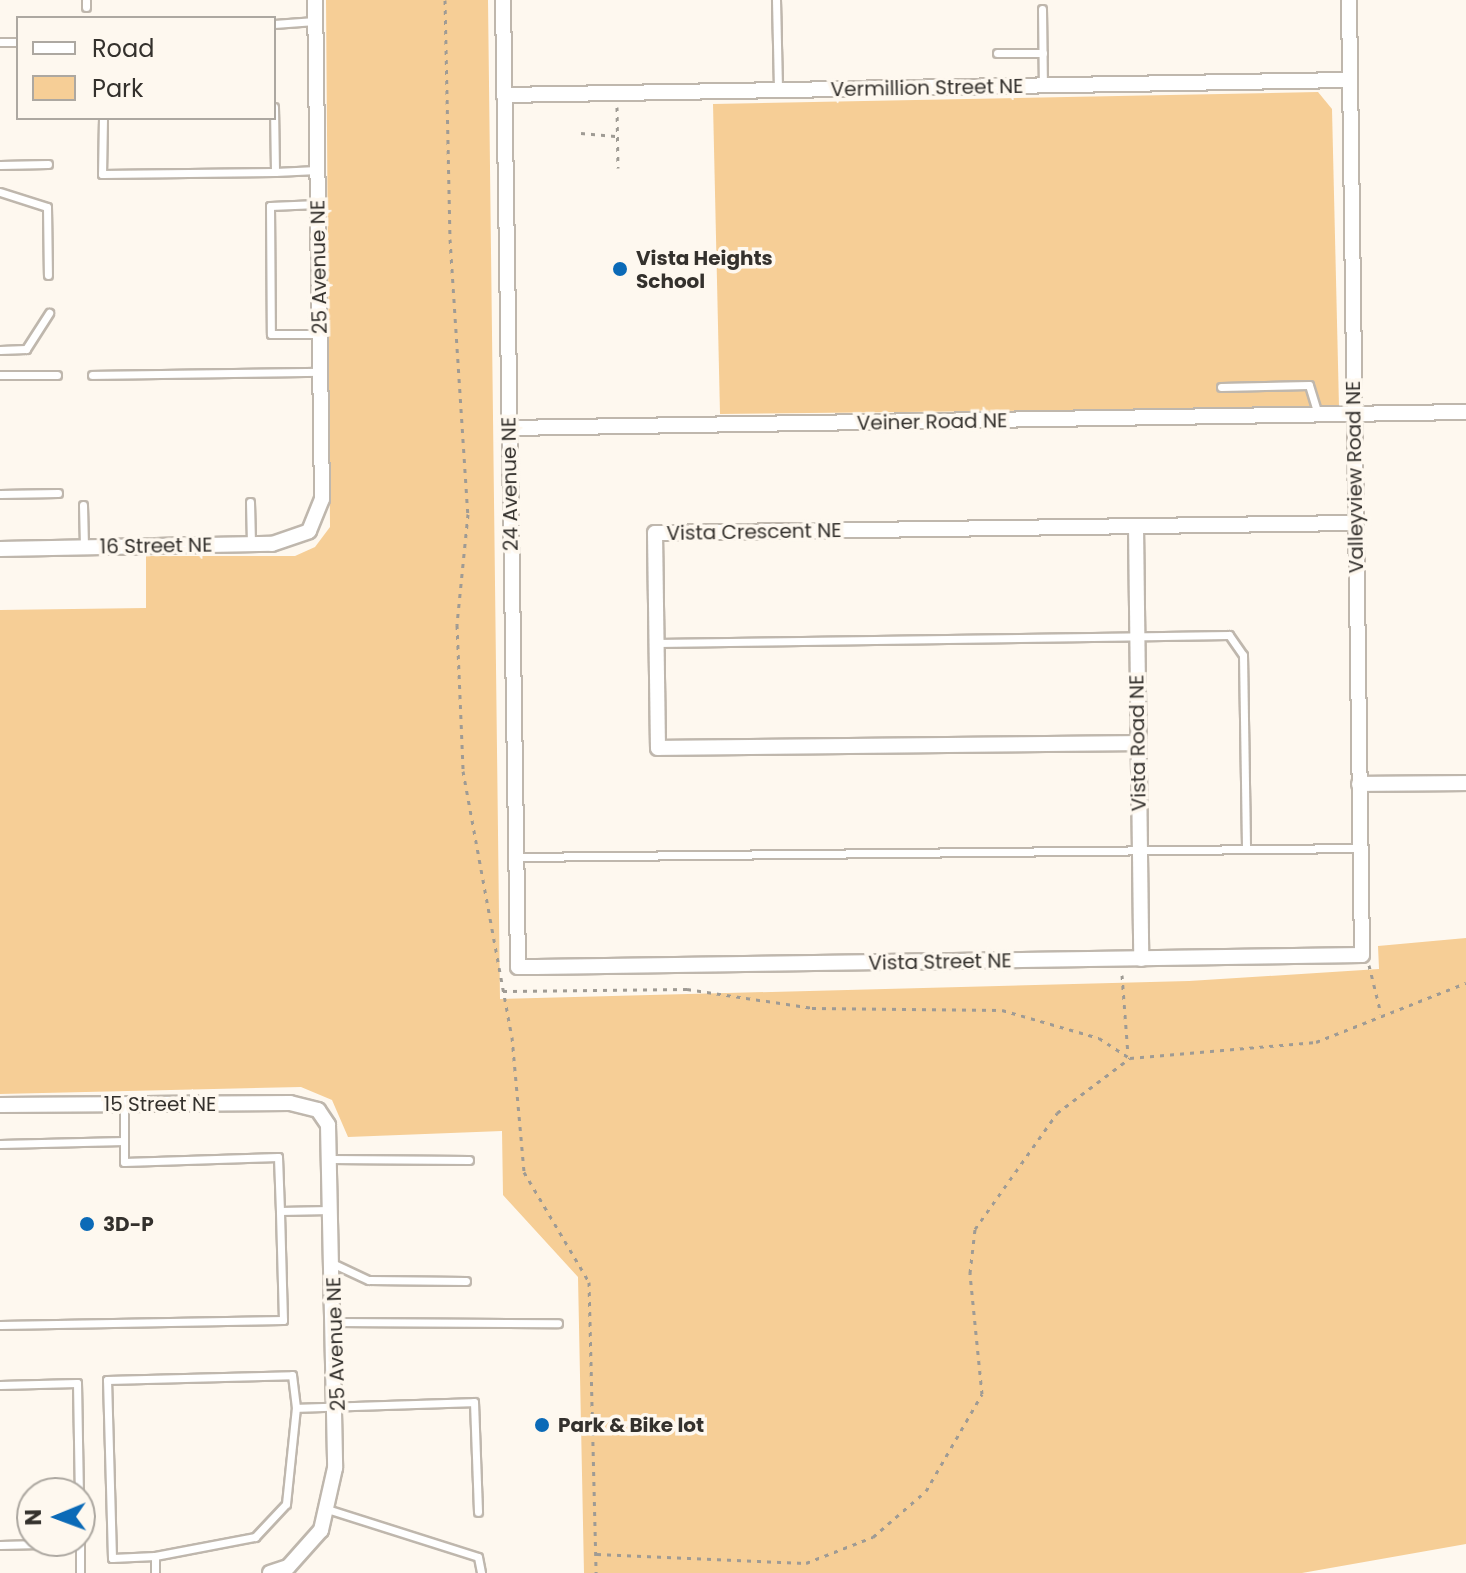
<!DOCTYPE html>
<style>
body{margin:0}
#map{position:relative;width:1466px;height:1573px;overflow:hidden;background:#fef8ef;font-family:Poppins,sans-serif}
div>[style]{position:absolute}
.green>*{inset:0;background:#f6ce96}
.path>*{height:3px;margin-top:-1.5px;transform-origin:0;background:repeating-linear-gradient(90deg,#9f9b94 0 4px,transparent 0 10px)}
.roads{filter:drop-shadow(2px 0 #bfb7ad) drop-shadow(-2px 0 #bfb7ad) drop-shadow(0 2px #bfb7ad) drop-shadow(0 -2px #bfb7ad)}
.lane>*{height:7px;margin:-3.5px;padding:0 3.5px;transform-origin:3.5px;border-radius:3.5px;background:#fff}
.street>*{height:14px;margin:-7px;padding:0 7px;transform-origin:7px;border-radius:7px;background:#fff}
.dots>*{width:22px;height:22px;translate:-50% -50%;box-sizing:border-box;border:4px solid #fef8ef;border-radius:50%}
span{translate:-50% -50%;white-space:nowrap;text-align:center;line-height:1.15;-webkit-text-stroke:7px #fef8ef;paint-order:stroke}
.street-label{font-size:20px;color:#34312d}
.poi-label{font-size:20px;color:#34312d;font-weight:700}
.left{translate:0 -50%;text-align:left}
.legend{position:absolute;left:16px;top:16px;width:260px;height:104px;box-sizing:border-box;background:#fef8ef;border:2px solid #ada8a1;margin:0;padding:10px 14px;list-style:none;font-size:24px;color:#34312d}
.legend li{display:flex;align-items:center;gap:16px;height:40px}
.legend b{width:40px;border:2px solid #ada8a1}
.north{position:absolute;left:16px;top:1477px;width:80px;height:80px;box-sizing:border-box;background:#fef8ef;border:2px solid #ada8a1;border-radius:50%;rotate:269deg;font-size:22px;font-weight:700;line-height:32px;text-align:center;color:#34312d}
.north::after{content:'';display:block;margin:auto;width:28px;height:36px;background:#0b6ab7;clip-path:polygon(50% 0,100% 100%,50% 72%,0 100%)}
</style>
<div id="map">
<div class="green">
<div style="clip-path:polygon(326px 0,488px 0,500px 999px,1189px 981px,1379px 969px,1378px 946px,1466px 938px,1466px 1544px,1302px 1573px,584px 1573px,578px 1277px,503px 1195px,502px 1131px,348px 1137px,332px 1100px,301px 1087px,0 1094px,0 610px,146px 608px,146px 556px,295px 556px,315px 547px,330px 527px)"></div>
<div style="clip-path:polygon(1318px 92px,1332px 109px,1339px 407px,720px 414px,713px 104px)"></div>
</div>
<div class="path">
<div style="left:445px;top:0;width:239px;rotate:88.8deg"></div>
<div style="left:450px;top:239px;width:276px;rotate:86.3deg"></div>
<div style="left:468px;top:514px;width:112px;rotate:95.7deg"></div>
<div style="left:457px;top:625px;width:146px;rotate:87.6deg"></div>
<div style="left:463px;top:771px;width:270px;rotate:79.6deg"></div>
<div style="left:512px;top:1037px;width:136px;rotate:84.9deg"></div>
<div style="left:524px;top:1172px;width:128px;rotate:59.4deg"></div>
<div style="left:589px;top:1282px;width:291px;rotate:88.6deg"></div>
<div style="left:617px;top:107px;width:61px;rotate:89.1deg"></div>
<div style="left:581px;top:133px;width:37px;rotate:5deg"></div>
<div style="left:1369px;top:965px;width:50px;rotate:76.2deg"></div>
<div style="left:1122px;top:975px;width:79px;rotate:85.7deg"></div>
<div style="left:503px;top:991px;width:184px;rotate:-0.6deg"></div>
<div style="left:687px;top:989px;width:126px;rotate:8.6deg"></div>
<div style="left:812px;top:1008px;width:190px;rotate:0.6deg"></div>
<div style="left:1002px;top:1010px;width:101px;rotate:16.1deg"></div>
<div style="left:1099px;top:1038px;width:37px;rotate:33deg"></div>
<div style="left:597px;top:1554px;width:209px;rotate:2.5deg"></div>
<div style="left:806px;top:1563px;width:72px;rotate:-21.2deg"></div>
<div style="left:873px;top:1537px;width:70px;rotate:-41deg"></div>
<div style="left:926px;top:1491px;width:112px;rotate:-60deg"></div>
<div style="left:982px;top:1394px;width:122px;rotate:-95.7deg"></div>
<div style="left:970px;top:1273px;width:44px;rotate:-83.5deg"></div>
<div style="left:975px;top:1229px;width:142px;rotate:-54.7deg"></div>
<div style="left:1057px;top:1113px;width:91px;rotate:-37deg"></div>
<div style="left:1130px;top:1058px;width:187px;rotate:-4.9deg"></div>
<div style="left:1316px;top:1042px;width:161px;rotate:-21.5deg"></div>
</div>
<div class="roads">
<div class="lane">
<div style="left:776px;top:0;width:91px;rotate:88.7deg"></div>
<div style="left:86px;top:7px;width:7px;rotate:-90deg"></div>
<div style="left:1042px;top:9px;width:77px;rotate:89.3deg"></div>
<div style="left:274px;top:24px;width:41px;rotate:-4.2deg"></div>
<div style="left:0;top:42px;width:18px"></div>
<div style="left:997px;top:53px;width:46px"></div>
<div style="left:274px;top:107px;width:65px;rotate:89.1deg"></div>
<div style="left:275px;top:172px;width:42px;rotate:-2.7deg"></div>
<div style="left:103px;top:118px;width:56px;rotate:91deg"></div>
<div style="left:102px;top:174px;width:173px;rotate:-0.7deg"></div>
<div style="left:0;top:165px;width:48px;rotate:-1.2deg"></div>
<div style="left:0;top:192px;width:49px;rotate:17.7deg"></div>
<div style="left:47px;top:207px;width:68px;rotate:89.2deg"></div>
<div style="left:318px;top:204px;width:48px;rotate:177.6deg"></div>
<div style="left:270px;top:206px;width:128px;rotate:89.6deg"></div>
<div style="left:271px;top:334px;width:48px"></div>
<div style="left:0;top:350px;width:26px;rotate:-2deg"></div>
<div style="left:26px;top:349px;width:43px;rotate:-57.4deg"></div>
<div style="left:0;top:375px;width:57px"></div>
<div style="left:92px;top:375px;width:228px;rotate:-0.8deg"></div>
<div style="left:1221px;top:387px;width:88px;rotate:-1.3deg"></div>
<div style="left:1309px;top:385px;width:31px;rotate:73deg"></div>
<div style="left:0;top:494px;width:58px;rotate:-1deg"></div>
<div style="left:250px;top:502px;width:42px;rotate:88.6deg"></div>
<div style="left:83px;top:505px;width:42px;rotate:88.6deg"></div>
<div style="left:657px;top:643px;width:572px;rotate:-0.8deg"></div>
<div style="left:1229px;top:635px;width:24px;rotate:55deg"></div>
<div style="left:1243px;top:655px;width:192px;rotate:89.1deg"></div>
<div style="left:517px;top:857px;width:843px;rotate:-0.61deg"></div>
<div style="left:124px;top:1104px;width:58px;rotate:90deg"></div>
<div style="left:124px;top:1162px;width:154px;rotate:-1.9deg"></div>
<div style="left:278px;top:1157px;width:54px;rotate:87.9deg"></div>
<div style="left:0;top:1144px;width:124px;rotate:-1.4deg"></div>
<div style="left:331px;top:1159px;width:138px;rotate:0.4deg"></div>
<div style="left:334px;top:1264px;width:38px;rotate:25deg"></div>
<div style="left:369px;top:1280px;width:97px;rotate:0.6deg"></div>
<div style="left:335px;top:1322px;width:223px;rotate:0.3deg"></div>
<div style="left:0;top:1325px;width:283px;rotate:-1deg"></div>
<div style="left:283px;top:1320px;width:109px;rotate:-91.6deg"></div>
<div style="left:280px;top:1211px;width:50px;rotate:-1.1deg"></div>
<div style="left:0;top:1385px;width:77px;rotate:-1.5deg"></div>
<div style="left:77px;top:1383px;width:110px;rotate:89deg"></div>
<div style="left:327px;top:1509px;width:158px;rotate:17.6deg"></div>
<div style="left:478px;top:1557px;width:16px;rotate:79deg"></div>
<div style="left:80px;top:1526px;width:47px;rotate:90deg"></div>
<div style="left:0;top:1545px;width:80px;rotate:-1.4deg"></div>
<div style="left:155px;top:1556px;width:43px;rotate:177.3deg"></div>
<div style="left:112px;top:1558px;width:178px;rotate:-91.6deg"></div>
<div style="left:107px;top:1380px;width:185px;rotate:-1.5deg"></div>
<div style="left:292px;top:1375px;width:33px;rotate:83deg"></div>
<div style="left:155px;top:1573px;width:17px;rotate:-90deg"></div>
<div style="left:155px;top:1556px;width:102px;rotate:-10.8deg"></div>
<div style="left:255px;top:1537px;width:45px;rotate:-46.8deg"></div>
<div style="left:286px;top:1504px;width:97px;rotate:-84.1deg"></div>
<div style="left:296px;top:1408px;width:178px;rotate:-1.9deg"></div>
<div style="left:474px;top:1402px;width:110px;rotate:87.9deg"></div>
</div>
<div class="street">
<div style="left:503px;top:0;width:967px;rotate:89.11deg"></div>
<div style="left:518px;top:967px;width:18px"></div>
<div style="left:536px;top:967px;width:826px;rotate:-0.83deg"></div>
<div style="left:1362px;top:955px;width:955px;rotate:-90.78deg"></div>
<div style="left:504px;top:95px;width:846px;rotate:-1.02deg"></div>
<div style="left:509px;top:428px;width:957px;rotate:-0.96deg"></div>
<div style="left:1136px;top:526px;width:433px;rotate:89.3deg"></div>
<div style="left:0;top:549px;width:272px;rotate:-1.1deg"></div>
<div style="left:272px;top:544px;width:39px;rotate:-19deg"></div>
<div style="left:309px;top:531px;width:35px;rotate:-68deg"></div>
<div style="left:322px;top:499px;width:499px;rotate:-90.8deg"></div>
<div style="left:1138px;top:743px;width:480px;rotate:179.4deg"></div>
<div style="left:658px;top:748px;width:215px;rotate:-90.8deg"></div>
<div style="left:655px;top:533px;width:700px;rotate:-0.82deg"></div>
<div style="left:1359px;top:784px;width:107px;rotate:-0.5deg"></div>
<div style="left:0;top:1105px;width:290px;rotate:-0.4deg"></div>
<div style="left:290px;top:1103px;width:29px;rotate:14deg"></div>
<div style="left:318px;top:1110px;width:18px;rotate:56deg"></div>
<div style="left:328px;top:1125px;width:343px;rotate:88.8deg"></div>
<div style="left:335px;top:1468px;width:64px;rotate:102.7deg"></div>
<div style="left:321px;top:1530px;width:50px;rotate:131.7deg"></div>
<div style="left:288px;top:1567px;width:19px;rotate:162deg"></div>
</div>
</div>
<div class="dots">
<div style="left:620px;top:269px;background:#0b6ab7"></div>
<div style="left:87px;top:1224px;background:#0b6ab7"></div>
<div style="left:542px;top:1425px;background:#0b6ab7"></div>
</div>
<div class="street-label">
<span style="left:927px;top:88px;rotate:-1deg">Vermillion Street NE</span>
<span style="left:319px;top:267px;rotate:-91deg">25 Avenue NE</span>
<span style="left:932px;top:422px;rotate:-1deg">Veiner Road NE</span>
<span style="left:1355px;top:477px;rotate:-91deg">Valleyview Road NE</span>
<span style="left:510px;top:484px;rotate:-91deg">24 Avenue NE</span>
<span style="left:754px;top:532px;rotate:-1deg">Vista Crescent NE</span>
<span style="left:156px;top:546px;rotate:-1deg">16 Street NE</span>
<span style="left:1138px;top:743px;rotate:-91deg">Vista Road NE</span>
<span style="left:940px;top:962px;rotate:-1deg">Vista Street NE</span>
<span style="left:160px;top:1104px">15 Street NE</span>
<span style="left:336px;top:1344px;rotate:-92deg">25 Avenue NE</span>
</div>
<div class="poi-label">
<span class="left" style="left:636px;top:270px">Vista Heights<br>School</span>
<span class="left" style="left:103px;top:1224px">3D-P</span>
<span class="left" style="left:558px;top:1425px">Park &amp; Bike lot</span>
</div>
<ul class="legend">
<li><b style="height:10px;background:#fff"></b>Road</li>
<li><b style="height:22px;background:#f6ce96"></b>Park</li>
</ul>
<div class="north">N</div>
</div>
